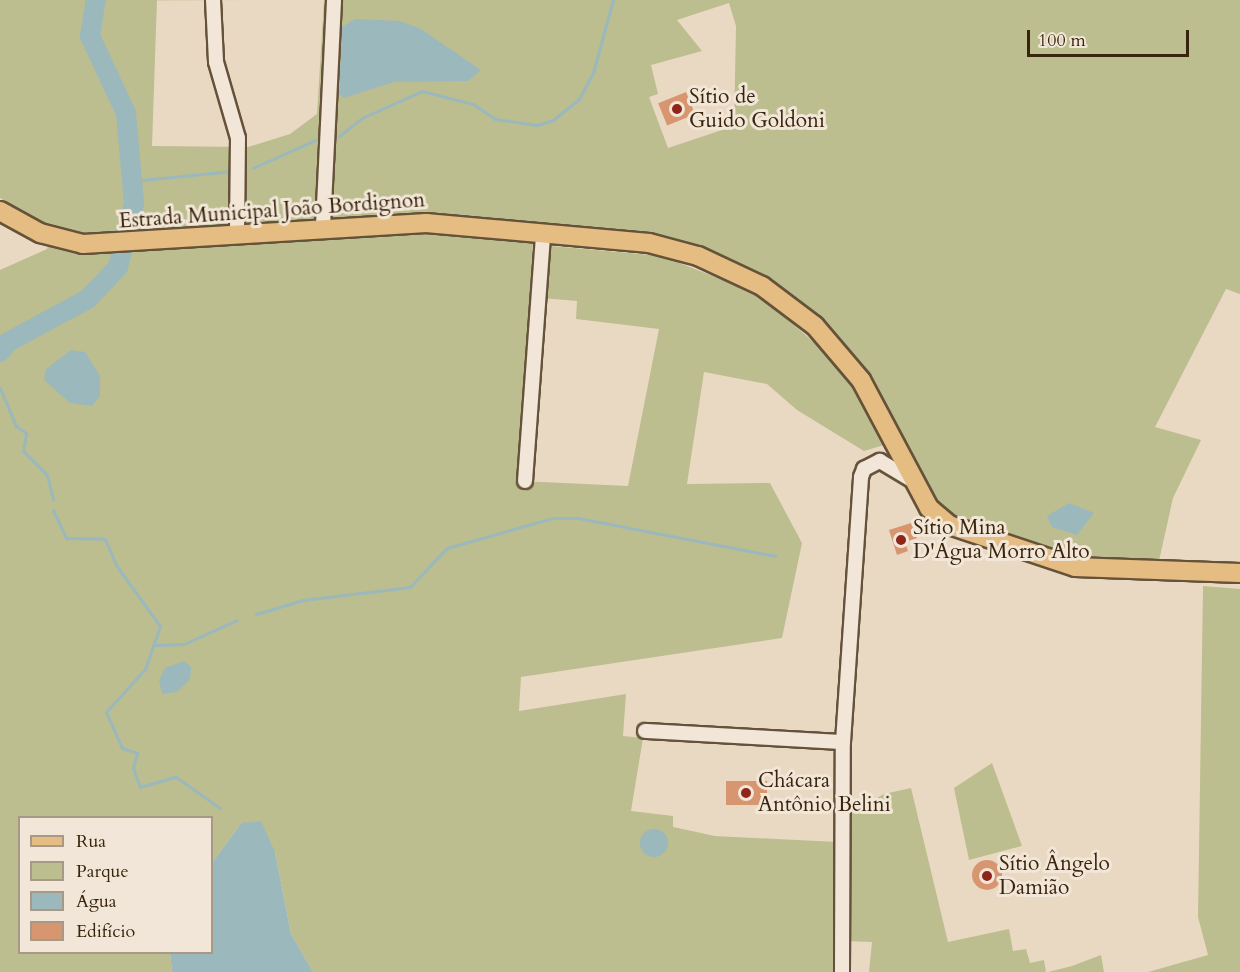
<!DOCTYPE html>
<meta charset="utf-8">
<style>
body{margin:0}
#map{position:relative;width:1240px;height:972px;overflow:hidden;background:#ead9c2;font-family:Cardo,serif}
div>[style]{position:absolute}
.green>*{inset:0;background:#bcbe8f}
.water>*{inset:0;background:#9bb8bc}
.round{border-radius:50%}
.stream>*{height:3px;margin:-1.5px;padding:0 1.5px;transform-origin:1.5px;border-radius:1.5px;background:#9bb8bc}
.river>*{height:20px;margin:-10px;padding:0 10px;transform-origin:10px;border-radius:10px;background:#9bb8bc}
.building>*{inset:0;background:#d79570;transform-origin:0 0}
.roads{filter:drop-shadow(2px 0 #65523a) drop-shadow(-2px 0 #65523a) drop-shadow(0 2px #65523a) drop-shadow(0 -2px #65523a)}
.minor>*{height:14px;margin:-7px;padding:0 7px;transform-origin:7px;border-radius:7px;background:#f1e6d7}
.major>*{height:18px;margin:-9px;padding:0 9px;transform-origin:9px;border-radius:9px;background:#e5bc81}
.dots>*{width:16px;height:16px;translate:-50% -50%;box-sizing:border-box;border:3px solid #f1e6d7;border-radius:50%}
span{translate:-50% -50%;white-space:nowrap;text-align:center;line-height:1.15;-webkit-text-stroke:6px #f1e6d7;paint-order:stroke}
.poi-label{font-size:21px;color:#39250c}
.left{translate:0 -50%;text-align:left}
.street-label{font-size:21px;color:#39250c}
.legend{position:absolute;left:18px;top:816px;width:195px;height:138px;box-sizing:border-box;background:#f1e6d7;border:2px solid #a79986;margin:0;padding:8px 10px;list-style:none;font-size:18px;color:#39250c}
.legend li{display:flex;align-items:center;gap:12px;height:30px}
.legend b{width:30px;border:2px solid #a79986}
.scale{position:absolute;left:1027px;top:30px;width:162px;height:27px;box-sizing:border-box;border:3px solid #39250c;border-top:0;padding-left:8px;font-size:18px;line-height:21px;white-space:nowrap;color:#39250c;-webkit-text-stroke:4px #f1e6d7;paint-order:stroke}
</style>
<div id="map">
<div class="green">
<div style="clip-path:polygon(evenodd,0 0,157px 0,152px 146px,248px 147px,290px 134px,317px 114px,324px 0,1240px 0,1240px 294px,1226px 289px,1155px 427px,1201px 440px,1173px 498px,1159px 561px,1077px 557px,952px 517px,933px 495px,870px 373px,799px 299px,731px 259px,656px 236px,534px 222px,520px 481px,628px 486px,659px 329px,576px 319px,577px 301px,542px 298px,551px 246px,662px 256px,758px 294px,830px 356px,853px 385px,884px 445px,864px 451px,797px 410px,767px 384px,704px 372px,687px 484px,770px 483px,802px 543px,782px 638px,521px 677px,519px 711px,626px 694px,623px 736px,643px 738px,631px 811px,673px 816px,673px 827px,715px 836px,837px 842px,834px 972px,313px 972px,291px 934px,275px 852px,241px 823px,212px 863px,212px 818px,20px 818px,20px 952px,170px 953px,172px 972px,0 972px,0 270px,47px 249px,54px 231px,0 198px,0 0,729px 3px,736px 26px,734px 126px,668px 148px,649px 97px,658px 94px,651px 65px,702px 51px,677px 20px,729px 3px)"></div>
<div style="clip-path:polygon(1203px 586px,1240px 589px,1240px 972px,1148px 972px,1208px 955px,1198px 917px)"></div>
<div style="clip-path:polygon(992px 763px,1022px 846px,969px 860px,954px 788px)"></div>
<div style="clip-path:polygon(911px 788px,948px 942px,1009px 929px,1013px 951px,1026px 949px,1030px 963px,1044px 960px,1046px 972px,869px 972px,872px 942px,844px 941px,846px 815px,884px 794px)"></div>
<div style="clip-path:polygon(1101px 955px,1104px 972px,1048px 972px,1072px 966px)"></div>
</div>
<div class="water">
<div style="clip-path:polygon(355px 19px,400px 21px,421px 29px,481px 70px,468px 81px,394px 82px,344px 98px,339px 94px,342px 27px)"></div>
<div style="clip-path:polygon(71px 350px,85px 352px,100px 376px,100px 396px,92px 406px,70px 403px,44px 380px,46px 369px)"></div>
<div style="clip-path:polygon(1069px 503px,1094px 513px,1077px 535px,1052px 527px,1047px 516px)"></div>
<div style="clip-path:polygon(184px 661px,191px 667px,190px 679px,177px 692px,162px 694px,159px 680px,165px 668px)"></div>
<div style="clip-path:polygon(261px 821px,275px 852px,291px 934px,313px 972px,172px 972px,170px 953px,212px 952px,212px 863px,241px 823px)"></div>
<div class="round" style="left:640px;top:829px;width:28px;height:28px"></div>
</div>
<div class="stream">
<div style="left:339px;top:136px;width:29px;rotate:-38deg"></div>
<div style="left:362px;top:118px;width:66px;rotate:-24.2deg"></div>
<div style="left:422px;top:91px;width:53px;rotate:14.3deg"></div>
<div style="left:473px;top:104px;width:27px;rotate:34deg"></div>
<div style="left:495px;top:119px;width:42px;rotate:8.1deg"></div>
<div style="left:537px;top:125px;width:17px;rotate:-17deg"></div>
<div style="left:553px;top:120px;width:33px;rotate:-39deg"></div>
<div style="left:579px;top:99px;width:30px;rotate:-62deg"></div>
<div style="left:593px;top:73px;width:76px;rotate:-74.7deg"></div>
<div style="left:253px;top:168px;width:76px;rotate:-24.2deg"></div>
<div style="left:132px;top:181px;width:101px;rotate:-5.7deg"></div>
<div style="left:0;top:388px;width:41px;rotate:67.2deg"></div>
<div style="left:16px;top:426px;width:12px;rotate:35deg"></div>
<div style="left:26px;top:433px;width:18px;rotate:99deg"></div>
<div style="left:23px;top:451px;width:34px;rotate:45deg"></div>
<div style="left:47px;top:475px;width:25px;rotate:76deg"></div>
<div style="left:53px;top:510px;width:31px;rotate:65deg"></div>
<div style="left:66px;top:538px;width:39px;rotate:1deg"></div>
<div style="left:105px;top:539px;width:28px;rotate:67deg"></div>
<div style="left:116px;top:565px;width:75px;rotate:54.2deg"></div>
<div style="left:160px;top:626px;width:46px;rotate:109.2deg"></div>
<div style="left:145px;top:669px;width:58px;rotate:132.2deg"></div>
<div style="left:106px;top:712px;width:39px;rotate:66deg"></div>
<div style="left:122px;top:748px;width:16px;rotate:18deg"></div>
<div style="left:137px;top:753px;width:16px;rotate:105deg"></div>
<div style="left:133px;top:768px;width:20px;rotate:70deg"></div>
<div style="left:140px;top:787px;width:37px;rotate:-16deg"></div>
<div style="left:176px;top:777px;width:54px;rotate:35.2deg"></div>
<div style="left:256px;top:614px;width:49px;rotate:-16.6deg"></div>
<div style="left:303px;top:600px;width:108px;rotate:-6.9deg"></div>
<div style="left:410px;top:587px;width:54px;rotate:-46.5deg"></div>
<div style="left:447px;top:548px;width:109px;rotate:-15.9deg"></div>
<div style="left:552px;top:518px;width:26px"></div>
<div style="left:578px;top:518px;width:201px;rotate:10.9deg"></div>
<div style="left:155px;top:645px;width:29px;rotate:-2deg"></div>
<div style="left:184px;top:644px;width:58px;rotate:-24.4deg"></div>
</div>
<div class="river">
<div style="left:0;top:352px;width:13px;rotate:-51deg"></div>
<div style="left:8px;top:342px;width:91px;rotate:-28.3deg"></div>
<div style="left:88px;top:299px;width:44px;rotate:-46.8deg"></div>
<div style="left:118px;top:267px;width:66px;rotate:-76deg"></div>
<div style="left:134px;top:203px;width:90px;rotate:-95.1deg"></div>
<div style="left:126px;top:113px;width:85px;rotate:-115.1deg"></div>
<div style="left:90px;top:36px;width:36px;rotate:-81deg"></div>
</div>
<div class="building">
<div style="left:686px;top:92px;width:24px;height:30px;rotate:68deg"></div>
<div style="clip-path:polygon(911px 523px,917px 538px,905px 542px,908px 551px,897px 555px,889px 530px)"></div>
<div style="left:726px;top:781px;width:41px;height:24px"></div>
<div class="round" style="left:972px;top:860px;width:30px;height:30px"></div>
</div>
<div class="roads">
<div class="minor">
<div style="left:213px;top:0;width:62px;rotate:87.2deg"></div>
<div style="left:216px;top:62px;width:79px;rotate:73.9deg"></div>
<div style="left:238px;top:138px;width:95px;rotate:90.6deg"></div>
<div style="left:323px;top:226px;width:226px;rotate:-87.2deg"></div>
<div style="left:525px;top:481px;width:249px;rotate:-85.8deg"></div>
<div style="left:645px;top:731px;width:198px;rotate:3.2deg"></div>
<div style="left:842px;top:972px;width:230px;rotate:-89.8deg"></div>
<div style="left:843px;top:742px;width:266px;rotate:-86.1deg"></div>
<div style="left:861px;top:477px;width:9px;rotate:-69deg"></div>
<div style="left:864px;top:469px;width:18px;rotate:-27deg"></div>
<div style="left:880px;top:461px;width:41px;rotate:31deg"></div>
</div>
<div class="major">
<div style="left:0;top:211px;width:46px;rotate:28.8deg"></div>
<div style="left:40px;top:233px;width:44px;rotate:14.3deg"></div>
<div style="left:83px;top:244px;width:344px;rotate:-3.5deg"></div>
<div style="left:426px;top:223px;width:224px;rotate:5.1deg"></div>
<div style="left:649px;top:243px;width:51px;rotate:14.9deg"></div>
<div style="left:698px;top:256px;width:71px;rotate:25.1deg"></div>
<div style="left:762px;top:286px;width:66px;rotate:37deg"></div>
<div style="left:815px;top:326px;width:71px;rotate:49.6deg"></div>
<div style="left:861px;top:380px;width:145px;rotate:62deg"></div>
<div style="left:929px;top:508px;width:26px;rotate:40deg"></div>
<div style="left:949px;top:525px;width:133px;rotate:18.4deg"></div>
<div style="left:1075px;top:567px;width:165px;rotate:2.1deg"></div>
</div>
</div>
<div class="dots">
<div style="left:677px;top:109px;background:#8f2418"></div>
<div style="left:901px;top:540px;background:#8f2418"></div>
<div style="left:746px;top:793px;background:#8f2418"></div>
<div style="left:987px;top:876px;background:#8f2418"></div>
</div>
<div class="poi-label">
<span class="left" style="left:689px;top:109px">Sítio de<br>Guido Goldoni</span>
<span class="left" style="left:913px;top:540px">Sítio Mina<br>D'Água Morro Alto</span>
<span class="left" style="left:758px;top:793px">Chácara<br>Antônio Belini</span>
<span class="left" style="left:999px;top:876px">Sítio Ângelo<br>Damião</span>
</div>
<div class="street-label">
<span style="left:272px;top:211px;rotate:-4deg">Estrada Municipal João Bordignon</span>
</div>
<ul class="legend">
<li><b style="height:8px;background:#e5bc81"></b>Rua</li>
<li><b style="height:16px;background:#bcbe8f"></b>Parque</li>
<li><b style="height:16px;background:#9bb8bc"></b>Água</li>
<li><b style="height:16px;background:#d79570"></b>Edifício</li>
</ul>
<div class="scale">100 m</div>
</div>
